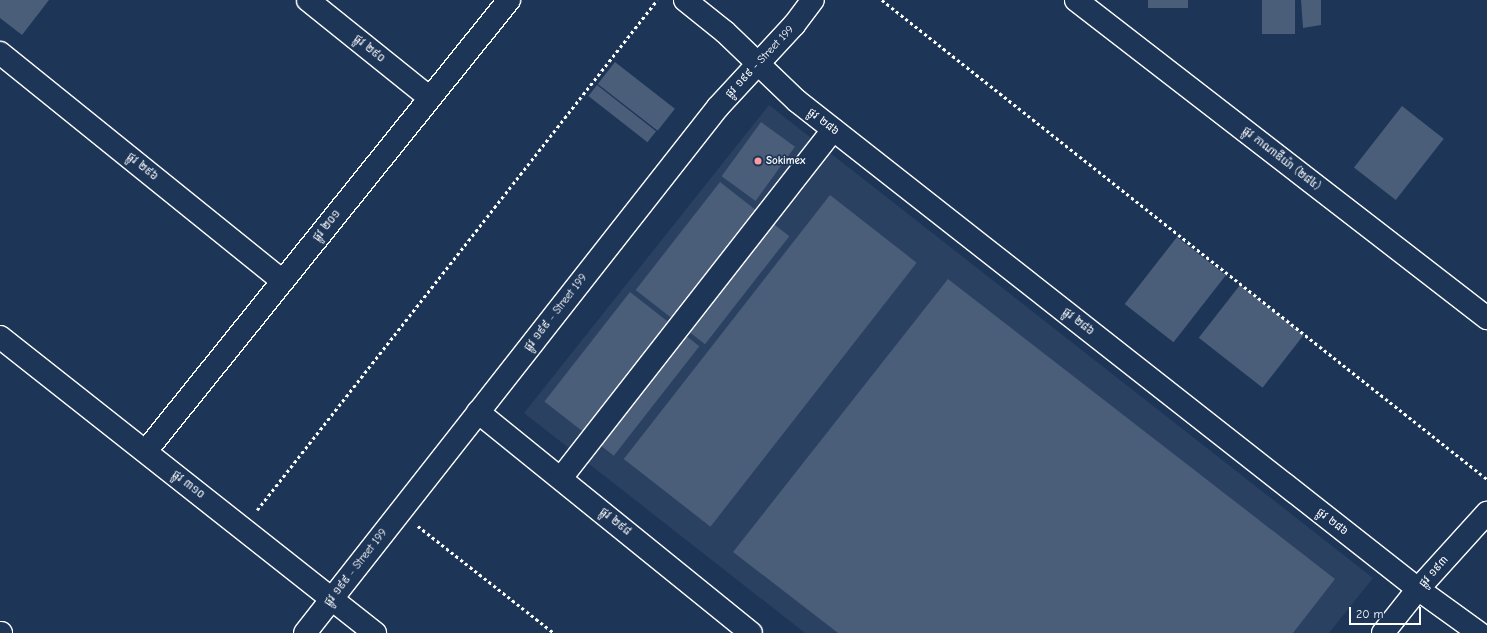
<!DOCTYPE html>
<meta charset="utf-8">
<style>
body{margin:0}
#map{position:relative;width:1487px;height:633px;overflow:hidden;background:#1d3557;font-family:"Comic Neue","Noto Sans Khmer",sans-serif}
div>[style]{position:absolute}
.built>*{inset:0;background:#2a4161}
.building>*{inset:0;background:#4a5d79;transform-origin:0 0}
.path>*{height:2.5px;margin-top:-1.25px;transform-origin:0;background:repeating-linear-gradient(90deg,#fff 0 3px,transparent 0 6px)}
.roads{filter:drop-shadow(1px 0 #fff) drop-shadow(-1px 0 #fff) drop-shadow(0 1px #fff) drop-shadow(0 -1px #fff)}
.minor>*{height:22px;margin:-11px;padding:0 11px;transform-origin:11px;border-radius:11px;background:#1d3557}
.dots>*{width:11px;height:11px;translate:-50% -50%;box-sizing:border-box;border:2px solid #1d3557;border-radius:50%}
span{translate:-50% -50%;white-space:nowrap;text-align:center;line-height:1.15;-webkit-text-stroke:3.5px #1d3557;paint-order:stroke}
.street-label{font-size:11px;color:#fff}
.poi-label{font-size:11px;color:#fff;font-weight:700}
.left{translate:0 -50%;text-align:left}
.scale{position:absolute;left:1349px;top:607px;width:72px;height:18px;box-sizing:border-box;border:2px solid #fff;border-top:0;padding-left:5px;font-size:12px;line-height:14px;white-space:nowrap;color:#fff;-webkit-text-stroke:3px #1d3557;paint-order:stroke}
</style>
<div id="map">
<div class="built">
<div style="clip-path:polygon(769px 105px,1373px 578px,1329px 633px,805px 633px,524px 413px)"></div>
</div>
<div class="building">
<div style="clip-path:polygon(0 0,49px 0,22px 35px,0 18px)"></div>
<div style="left:1148px;top:0;width:40px;height:8px"></div>
<div style="left:1262px;top:0;width:33px;height:34px"></div>
<div style="clip-path:polygon(1301px 0,1321px 0,1321px 25px,1303px 28px)"></div>
<div style="left:615px;top:62px;width:76px;height:28px;rotate:38deg"></div>
<div style="left:597px;top:85px;width:75px;height:14px;rotate:38deg"></div>
<div style="left:1402px;top:106px;width:53px;height:78px;rotate:38deg"></div>
<div style="left:761px;top:122px;width:42px;height:67px;rotate:36deg"></div>
<div style="left:720px;top:182px;width:88px;height:137px;rotate:38deg"></div>
<div style="left:830px;top:195px;width:110px;height:335px;rotate:38deg"></div>
<div style="left:1177px;top:237px;width:62px;height:85px;rotate:38deg"></div>
<div style="clip-path:polygon(948px 279px,1335px 579px,1293px 633px,838px 633px,733px 552px)"></div>
<div style="left:1240px;top:285px;width:81px;height:67px;rotate:38deg"></div>
<div style="left:630px;top:292px;width:88px;height:139px;rotate:38deg"></div>
</div>
<div class="path">
<div style="left:882px;top:0;width:772px;rotate:38.37deg"></div>
<div style="left:257px;top:510px;width:648px;rotate:-51.89deg"></div>
<div style="left:418px;top:526px;width:173px;rotate:38.2deg"></div>
</div>
<div class="roads">
<div class="minor">
<div style="left:308px;top:0;width:156px;rotate:38.8deg"></div>
<div style="left:685px;top:0;width:51px;rotate:38.7deg"></div>
<div style="left:725px;top:32px;width:100px;rotate:43.8deg"></div>
<div style="left:797px;top:101px;width:790px;rotate:38.16deg"></div>
<div style="left:1418px;top:589px;width:75px;rotate:35.8deg"></div>
<div style="left:1076px;top:0;width:520px;rotate:37.73deg"></div>
<div style="left:0;top:53px;width:363px;rotate:38.9deg"></div>
<div style="left:0;top:337px;width:478px;rotate:38.3deg"></div>
<div style="left:478px;top:412px;width:351px;rotate:39deg"></div>
<div style="left:146px;top:451px;width:579px;rotate:-51.17deg"></div>
<div style="left:561px;top:478px;width:442px;rotate:-52deg"></div>
<div style="left:0;top:633px;width:1px"></div>
<div style="left:305px;top:633px;width:669px;rotate:-51.86deg"></div>
<div style="left:718px;top:107px;width:112px;rotate:-47.2deg"></div>
<div style="left:794px;top:25px;width:31px;rotate:-53deg"></div>
<div style="left:1383px;top:633px;width:56px;rotate:-51.5deg"></div>
<div style="left:1418px;top:589px;width:103px;rotate:-47.8deg"></div>
</div>
</div>
<div class="dots">
<div style="left:758px;top:161px;background:#ff9aa2"></div>
</div>
<div class="street-label">
<span style="left:369px;top:49px;rotate:39deg">ផ្លូវ ២៩០</span>
<span style="left:760px;top:62px;rotate:-47deg">ផ្លូវ ១៩៩ - Street 199</span>
<span style="left:823px;top:122px;rotate:38deg">ផ្លូវ ២៨៦</span>
<span style="left:1281px;top:159px;rotate:38deg">ផ្លូវ កាណាឌីយ៉ា (២៨៤)</span>
<span style="left:142px;top:167px;rotate:39deg">ផ្លូវ ២៩៦</span>
<span style="left:327px;top:226px;rotate:-51deg">ផ្លូវ ២០១</span>
<span style="left:556px;top:313px;rotate:-52deg">ផ្លូវ ១៩៩ - Street 199</span>
<span style="left:1078px;top:322px;rotate:38deg">ផ្លូវ ២៨៦</span>
<span style="left:188px;top:485px;rotate:38deg">ផ្លូវ ៣១០</span>
<span style="left:615px;top:522px;rotate:39deg">ផ្លូវ ២៩៨</span>
<span style="left:1332px;top:522px;rotate:38deg">ផ្លូវ ២៨៦</span>
<span style="left:356px;top:568px;rotate:-52deg">ផ្លូវ ១៩៩ - Street 199</span>
<span style="left:1434px;top:572px;rotate:-48deg">ផ្លូវ ១៩៣</span>
</div>
<div class="poi-label">
<span class="left" style="left:766px;top:161px">Sokimex</span>
</div>
<div class="scale">20 m</div>
</div>
